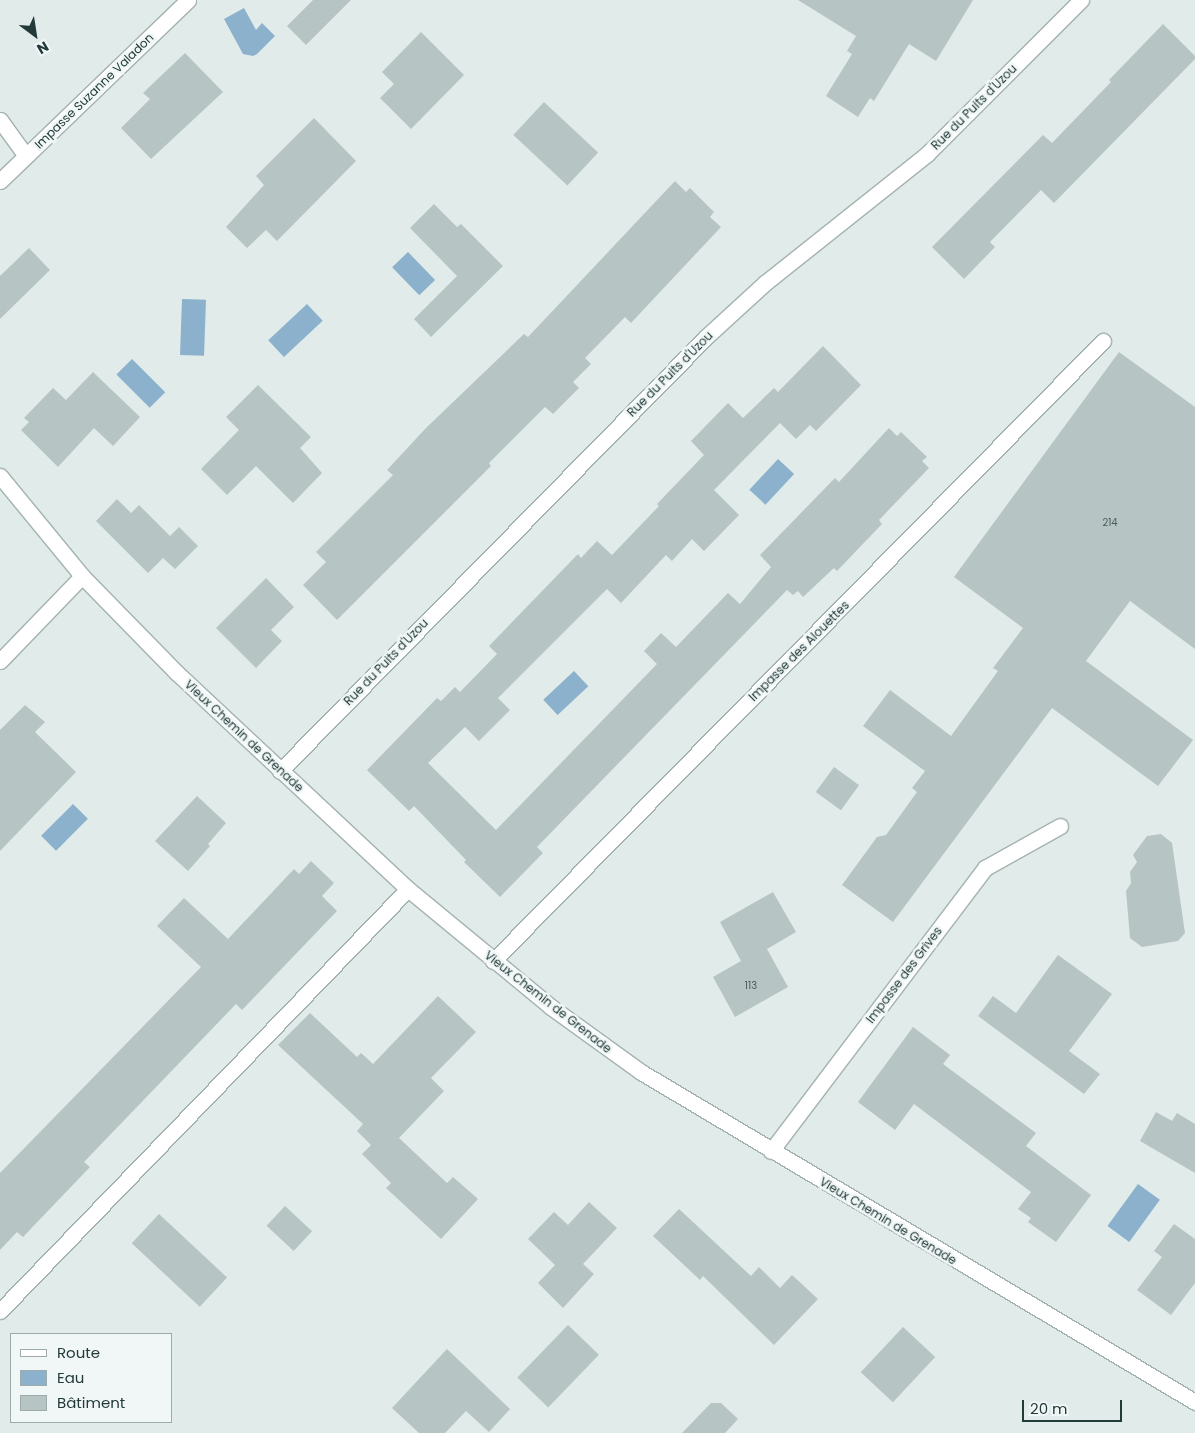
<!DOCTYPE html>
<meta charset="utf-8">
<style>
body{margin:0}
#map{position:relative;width:1195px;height:1433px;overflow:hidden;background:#e1ebe9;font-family:Poppins,sans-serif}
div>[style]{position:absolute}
.water>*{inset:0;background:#8bb1cd;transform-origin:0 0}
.building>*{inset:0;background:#b6c5c3;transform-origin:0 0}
.roads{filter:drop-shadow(1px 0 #a4b2b1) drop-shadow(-1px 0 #a4b2b1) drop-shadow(0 1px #a4b2b1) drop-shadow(0 -1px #a4b2b1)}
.street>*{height:15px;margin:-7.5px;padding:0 7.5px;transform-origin:7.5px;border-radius:7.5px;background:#fff}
span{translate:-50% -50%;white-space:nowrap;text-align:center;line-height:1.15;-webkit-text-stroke:5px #f1f7f6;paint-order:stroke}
.number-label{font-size:10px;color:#475d5c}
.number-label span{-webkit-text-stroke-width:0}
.street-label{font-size:12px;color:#223a3a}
.legend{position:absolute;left:10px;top:1333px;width:162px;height:90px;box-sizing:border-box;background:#f1f7f6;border:1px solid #9eabab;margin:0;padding:6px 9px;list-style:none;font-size:15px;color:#223a3a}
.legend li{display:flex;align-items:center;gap:10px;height:25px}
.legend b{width:25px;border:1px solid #9eabab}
.north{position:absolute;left:10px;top:10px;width:50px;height:50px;-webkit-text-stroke:4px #f1f7f6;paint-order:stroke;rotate:149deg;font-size:14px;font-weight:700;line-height:20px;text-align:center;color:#223a3a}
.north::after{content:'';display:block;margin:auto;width:18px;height:22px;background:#223a3a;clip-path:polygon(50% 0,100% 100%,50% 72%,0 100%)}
.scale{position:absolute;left:1022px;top:1400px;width:100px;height:22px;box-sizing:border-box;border:2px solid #223a3a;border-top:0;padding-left:6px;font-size:15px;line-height:18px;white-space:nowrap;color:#223a3a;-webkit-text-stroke:4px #f1f7f6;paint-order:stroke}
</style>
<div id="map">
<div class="water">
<div style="clip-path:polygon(244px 8px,256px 30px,262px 23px,275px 36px,257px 54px,253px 56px,243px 54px,224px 19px)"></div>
<div style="left:408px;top:252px;width:39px;height:22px;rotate:46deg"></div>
<div style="left:182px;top:299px;width:24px;height:56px;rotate:2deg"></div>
<div style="left:307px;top:304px;width:23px;height:53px;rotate:47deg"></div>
<div style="left:132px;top:359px;width:47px;height:22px;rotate:45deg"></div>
<div style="left:778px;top:459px;width:22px;height:42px;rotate:43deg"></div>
<div style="left:574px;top:671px;width:21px;height:42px;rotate:47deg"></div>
<div style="left:73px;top:804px;width:21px;height:45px;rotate:45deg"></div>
<div style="left:1138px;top:1184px;width:27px;height:52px;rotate:36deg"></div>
</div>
<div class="building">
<div style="clip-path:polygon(313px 0,351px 0,306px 45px,287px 26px)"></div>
<div style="clip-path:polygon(798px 0,973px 0,936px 61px,909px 44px,874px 101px,870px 98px,858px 117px,826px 96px,852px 54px,847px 51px,856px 36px)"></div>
<div style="clip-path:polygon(1163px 24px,1195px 56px,1195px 59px,1054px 203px,1041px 190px,990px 242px,995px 247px,964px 279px,932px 247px,1043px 135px,1052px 143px,1111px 82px,1109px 80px)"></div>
<div style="clip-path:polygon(421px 32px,464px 75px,411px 129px,380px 98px,394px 84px,382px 72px)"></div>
<div style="clip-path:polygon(185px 53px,223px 92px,151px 159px,121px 128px,150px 99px,143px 93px)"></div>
<div style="left:544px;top:102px;width:74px;height:45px;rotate:43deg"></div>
<div style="clip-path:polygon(314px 118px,356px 161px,277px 241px,266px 230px,247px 248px,226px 227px,264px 185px,256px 176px)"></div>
<div style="clip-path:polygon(675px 181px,686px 192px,690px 188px,714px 212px,710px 217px,721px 227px,631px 323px,625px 317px,585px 358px,591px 364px,573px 382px,579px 388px,553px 414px,545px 407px,489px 463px,491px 466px,337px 620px,303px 585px,326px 562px,316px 552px,393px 475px,387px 470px,426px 428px,524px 334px,528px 337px)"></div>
<div style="clip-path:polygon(434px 204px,457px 227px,461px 224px,503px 266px,431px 337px,414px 319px,457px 276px,410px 228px)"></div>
<div style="clip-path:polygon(29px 248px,50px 270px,0 319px,0 276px)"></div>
<div style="clip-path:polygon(823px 346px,861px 385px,816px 431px,810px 425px,796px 439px,780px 423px,714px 490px,739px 515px,704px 551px,692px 539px,672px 561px,666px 555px,621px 603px,607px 589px,498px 698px,510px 710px,479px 741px,465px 727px,428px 763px,496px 830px,657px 664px,644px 651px,661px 633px,676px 647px,728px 593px,740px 604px,771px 567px,760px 555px,835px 478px,839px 482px,889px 428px,897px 436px,901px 432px,927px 457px,922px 461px,929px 468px,879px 520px,882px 524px,837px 571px,834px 568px,803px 597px,798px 591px,793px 595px,787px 590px,537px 847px,543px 853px,500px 897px,464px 862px,466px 860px,414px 806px,409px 811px,367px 770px,437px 698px,441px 701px,455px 687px,460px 692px,497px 654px,489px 646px,578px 554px,581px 558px,597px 541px,612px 555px,659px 506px,657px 504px,704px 455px,691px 441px,728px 403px,743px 418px,774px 388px,778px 392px)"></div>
<div style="clip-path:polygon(1119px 352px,1195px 407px,1195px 649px,1130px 601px,1086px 661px,1193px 740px,1158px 786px,1052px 708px,893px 922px,842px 885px,877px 837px,886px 835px,917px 792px,912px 788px,925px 771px,863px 726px,890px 690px,951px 736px,998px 671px,993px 668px,1023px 628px,954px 577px)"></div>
<div style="clip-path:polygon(93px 372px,140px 417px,113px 446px,94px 428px,58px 467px,21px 430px,29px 422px,24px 418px,53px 388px,66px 400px)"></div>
<div style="clip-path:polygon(258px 385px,311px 437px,300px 448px,322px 473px,293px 503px,256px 466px,227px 495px,201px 469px,239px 430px,226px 417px)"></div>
<div style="clip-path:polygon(117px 499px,131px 513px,139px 505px,170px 536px,179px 527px,198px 546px,175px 569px,163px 558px,148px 573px,96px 521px)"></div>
<div style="clip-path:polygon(266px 578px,294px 607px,271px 630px,282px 641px,256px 668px,216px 628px)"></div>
<div style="clip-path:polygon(25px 705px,45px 722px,35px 732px,76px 772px,0 851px,0 730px)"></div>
<div style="left:834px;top:767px;width:31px;height:31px;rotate:36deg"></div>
<div style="clip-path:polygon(197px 796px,226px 823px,208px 844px,210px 846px,188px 871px,155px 841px)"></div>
<div style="clip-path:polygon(1161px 834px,1172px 843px,1185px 933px,1178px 941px,1142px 947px,1130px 938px,1126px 891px,1131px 883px,1130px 872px,1137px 862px,1133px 855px,1147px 836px)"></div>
<div style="clip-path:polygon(311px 861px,334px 883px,322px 896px,337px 911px,242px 1010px,236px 1004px,84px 1162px,90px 1167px,23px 1237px,17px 1232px,0 1250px,0 1173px,201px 967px,157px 926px,184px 898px,228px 939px,294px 869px,299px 874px)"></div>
<div style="clip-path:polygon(773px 892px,796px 932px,767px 949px,788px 987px,735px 1017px,713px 977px,741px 961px,720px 922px)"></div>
<div style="clip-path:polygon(1058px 955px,1112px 994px,1069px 1051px,1100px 1074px,1084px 1094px,978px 1016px,993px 996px,1016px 1013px)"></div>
<div style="clip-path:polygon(438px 996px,476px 1032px,431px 1078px,444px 1091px,399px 1138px,447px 1183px,453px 1177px,478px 1199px,441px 1239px,386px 1188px,391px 1183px,362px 1154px,371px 1145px,357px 1131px,363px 1124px,278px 1045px,310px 1013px,357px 1057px,361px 1053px,373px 1064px)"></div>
<div style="clip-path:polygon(913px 1027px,950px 1055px,943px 1064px,1036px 1133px,1026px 1146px,1091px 1195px,1056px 1242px,1028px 1222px,1031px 1218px,1018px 1209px,1031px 1192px,914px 1104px,895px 1130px,858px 1102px)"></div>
<div style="clip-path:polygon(1156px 1112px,1172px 1121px,1177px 1113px,1195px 1124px,1195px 1173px,1140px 1141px)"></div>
<div style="clip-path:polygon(589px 1202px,617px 1228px,583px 1264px,594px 1274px,563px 1308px,538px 1283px,555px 1265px,528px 1239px,554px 1212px,568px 1225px)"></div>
<div style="left:285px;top:1206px;width:37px;height:27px;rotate:43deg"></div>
<div style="clip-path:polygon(679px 1209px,751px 1276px,759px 1267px,780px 1288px,792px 1275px,818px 1299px,774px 1345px,703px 1276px,700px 1280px,653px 1236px)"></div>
<div style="left:159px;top:1214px;width:93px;height:40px;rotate:43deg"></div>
<div style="clip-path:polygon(1174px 1224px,1195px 1239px,1195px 1283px,1171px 1315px,1137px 1290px,1162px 1257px,1154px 1251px)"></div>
<div style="left:568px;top:1325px;width:43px;height:73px;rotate:44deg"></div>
<div style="left:903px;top:1327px;width:44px;height:62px;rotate:43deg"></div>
<div style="clip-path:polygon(447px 1349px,510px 1409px,489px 1432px,466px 1411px,445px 1433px,419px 1433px,392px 1408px)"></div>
<div style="clip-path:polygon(711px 1403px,721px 1403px,738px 1419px,725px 1433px,682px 1433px)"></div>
</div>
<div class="roads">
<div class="street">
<div style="left:0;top:120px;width:44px;rotate:54.2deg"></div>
<div style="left:0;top:181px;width:261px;rotate:-43.9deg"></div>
<div style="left:0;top:476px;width:129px;rotate:50.6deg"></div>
<div style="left:82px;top:576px;width:136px;rotate:45.6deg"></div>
<div style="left:177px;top:673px;width:316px;rotate:43.1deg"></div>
<div style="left:408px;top:889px;width:185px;rotate:39.5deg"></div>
<div style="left:551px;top:1007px;width:111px;rotate:35.8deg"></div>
<div style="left:641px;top:1072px;width:645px;rotate:30.78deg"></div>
<div style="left:0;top:661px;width:118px;rotate:-46deg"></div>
<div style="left:280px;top:771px;width:608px;rotate:-45.53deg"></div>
<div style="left:706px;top:337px;width:80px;rotate:-42.5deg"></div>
<div style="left:765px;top:283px;width:207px;rotate:-38.5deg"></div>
<div style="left:927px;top:154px;width:218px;rotate:-45deg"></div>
<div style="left:493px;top:961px;width:870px;rotate:-45.47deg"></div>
<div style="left:771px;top:1151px;width:355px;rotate:-52.9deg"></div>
<div style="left:985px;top:868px;width:86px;rotate:-29.2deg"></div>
<div style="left:0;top:1311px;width:587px;rotate:-45.97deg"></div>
</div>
</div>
<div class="number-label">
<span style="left:1110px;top:523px">214</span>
<span style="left:751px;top:986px">113</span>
</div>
<div class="street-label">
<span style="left:94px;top:91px;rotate:-44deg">Impasse Suzanne Valadon</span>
<span style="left:974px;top:107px;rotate:-45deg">Rue du Puits d'Uzou</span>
<span style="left:670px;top:374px;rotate:-45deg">Rue du Puits d'Uzou</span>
<span style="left:799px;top:651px;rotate:-45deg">Impasse des Alouettes</span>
<span style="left:386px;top:662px;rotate:-46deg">Rue du Puits d'Uzou</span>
<span style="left:244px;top:736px;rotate:43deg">Vieux Chemin de Grenade</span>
<span style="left:904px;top:975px;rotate:-53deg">Impasse des Grives</span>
<span style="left:548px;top:1002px;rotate:38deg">Vieux Chemin de Grenade</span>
<span style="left:888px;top:1221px;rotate:31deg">Vieux Chemin de Grenade</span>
</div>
<ul class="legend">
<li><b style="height:6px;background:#fff"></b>Route</li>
<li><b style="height:14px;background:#8bb1cd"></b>Eau</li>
<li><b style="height:14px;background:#b6c5c3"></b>Bâtiment</li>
</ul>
<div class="north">N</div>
<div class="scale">20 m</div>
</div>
